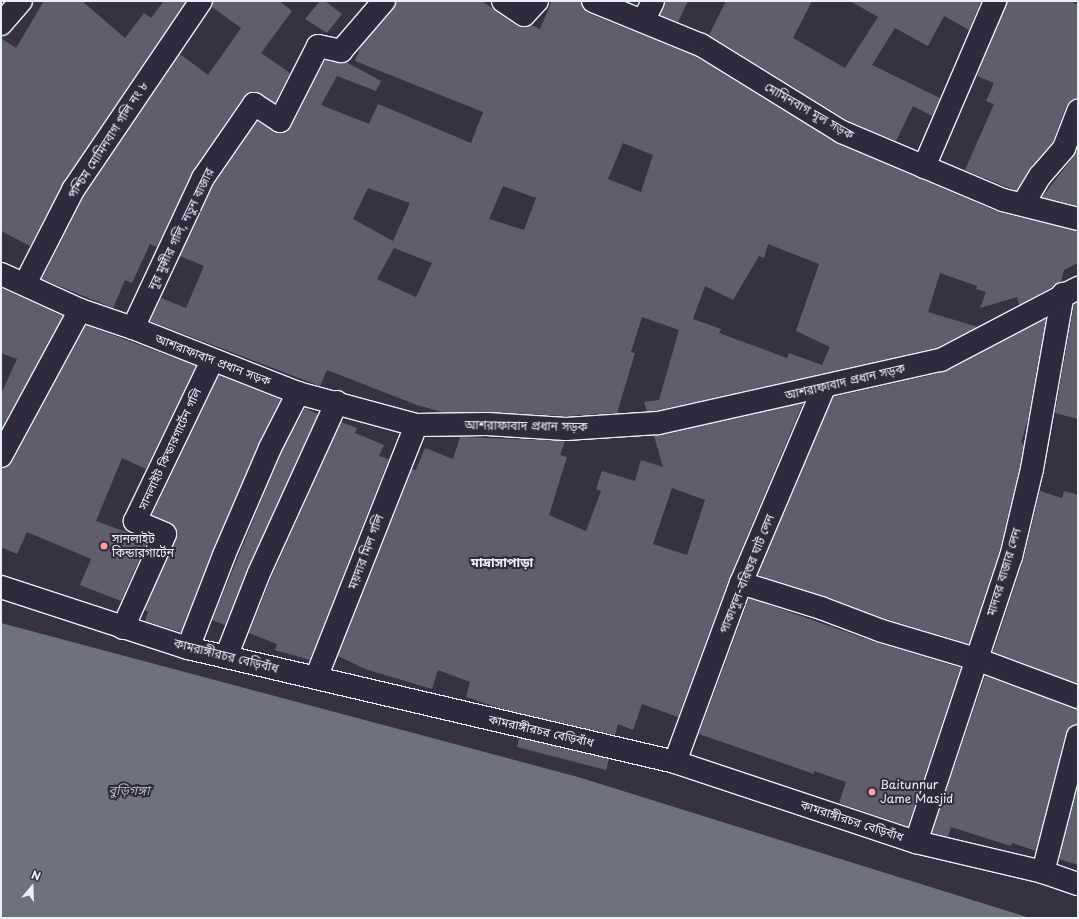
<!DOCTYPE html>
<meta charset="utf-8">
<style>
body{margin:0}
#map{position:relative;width:1079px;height:919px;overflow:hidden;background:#363244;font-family:"Playpen Sans","Noto Sans Bengali",sans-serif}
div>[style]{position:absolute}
.water>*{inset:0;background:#70717f}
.building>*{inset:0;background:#605e6e}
.roads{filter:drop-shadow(1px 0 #e8f1f8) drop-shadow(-1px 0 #e8f1f8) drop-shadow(0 1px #e8f1f8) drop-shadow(0 -1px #e8f1f8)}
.minor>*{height:22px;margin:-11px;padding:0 11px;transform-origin:11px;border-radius:11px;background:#2f2a3d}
.tertiary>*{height:22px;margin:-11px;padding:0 11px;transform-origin:11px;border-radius:11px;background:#2f2a3d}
.dots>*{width:11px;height:11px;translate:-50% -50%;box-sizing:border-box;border:2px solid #2f2a3d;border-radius:50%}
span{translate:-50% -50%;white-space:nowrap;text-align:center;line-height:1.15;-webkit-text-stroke:4px #2f2a3d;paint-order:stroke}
.street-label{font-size:12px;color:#e8f1f8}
.poi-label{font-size:12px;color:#e8f1f8}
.left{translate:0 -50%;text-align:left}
.neighbourhood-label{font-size:13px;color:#e8f1f8;font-weight:700}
.water-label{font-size:13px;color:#b2b7c2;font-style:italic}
.frame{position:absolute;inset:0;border:2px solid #e8f1f8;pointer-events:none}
.north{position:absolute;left:12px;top:867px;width:40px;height:40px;-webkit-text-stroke:3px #2f2a3d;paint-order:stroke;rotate:19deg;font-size:11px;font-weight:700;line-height:16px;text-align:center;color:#e8f1f8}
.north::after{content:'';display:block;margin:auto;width:14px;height:18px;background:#e8f1f8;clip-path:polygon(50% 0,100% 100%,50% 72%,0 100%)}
</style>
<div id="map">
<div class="water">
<div style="clip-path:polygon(1px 623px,578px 777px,1030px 918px,1px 918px)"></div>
</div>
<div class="building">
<div style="clip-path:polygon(44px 1px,82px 1px,125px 38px,144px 13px,151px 18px,164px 1px,186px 1px,63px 183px,30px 246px,1px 231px,1px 38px,16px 48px)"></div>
<div style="clip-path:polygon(213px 1px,279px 1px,292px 11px,261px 53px,290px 73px,275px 103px,255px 92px,244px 97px,193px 171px,157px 247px,150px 244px,132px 283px,125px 280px,113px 308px,42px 279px,84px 196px,180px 54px,208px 75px,241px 28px,212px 7px)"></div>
<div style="clip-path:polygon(320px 1px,325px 1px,342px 14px,327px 33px,305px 19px)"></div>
<div style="clip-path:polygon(evenodd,396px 1px,482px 1px,517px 26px,523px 27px,531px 25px,540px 29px,552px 1px,581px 1px,583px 8px,588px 13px,695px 56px,837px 143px,998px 212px,1078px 231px,1078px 263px,1064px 270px,1061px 282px,1019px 305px,1017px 297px,980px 308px,986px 292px,976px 289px,977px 286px,940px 273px,928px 312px,978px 327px,937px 348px,656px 411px,647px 411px,644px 402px,659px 400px,679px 330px,642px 317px,631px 352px,635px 353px,617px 413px,566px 416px,488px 412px,442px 412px,417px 405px,327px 370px,320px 386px,150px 321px,161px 298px,186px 308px,204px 266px,180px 256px,214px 184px,257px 121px,279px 133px,291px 127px,325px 60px,346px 62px,381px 81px,376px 91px,337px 76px,321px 105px,369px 124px,378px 104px,471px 143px,483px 112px,355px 61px,360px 48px,393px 9px,396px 1px,623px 143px,653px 155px,641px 192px,608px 179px,623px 143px,396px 1px,503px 186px,536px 198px,524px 230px,489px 219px,503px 186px,396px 1px,368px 188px,410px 203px,393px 241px,353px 219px,368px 188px,396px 1px,768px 244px,819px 264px,796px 331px,830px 347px,822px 365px,789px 353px,787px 358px,719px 333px,721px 329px,693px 319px,705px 286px,733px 300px,759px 256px,764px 258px,768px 244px,396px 1px,394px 248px,432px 263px,416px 297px,377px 279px,394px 248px)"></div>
<div style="clip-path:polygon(665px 1px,688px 1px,678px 22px,660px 15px)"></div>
<div style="clip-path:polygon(726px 1px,812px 1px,793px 38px,845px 68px,878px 17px,850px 1px,981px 1px,969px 30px,944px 16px,928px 46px,895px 28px,872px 65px,940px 98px,932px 116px,913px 106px,896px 141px,848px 121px,709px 35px)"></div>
<div style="clip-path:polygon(1007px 1px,1070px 1px,1078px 5px,1078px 99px,1070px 101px,1066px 106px,1053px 142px,1030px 168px,1017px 191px,965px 170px,994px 104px,986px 101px,994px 83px,977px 76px)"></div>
<div style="clip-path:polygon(1078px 146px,1077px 206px,1042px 197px,1074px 156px)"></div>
<div style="clip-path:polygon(1px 288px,63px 316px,1px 430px,1px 394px,17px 359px,1px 353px)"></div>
<div style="clip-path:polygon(1078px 302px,1078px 419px,1055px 413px,1074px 304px)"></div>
<div style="clip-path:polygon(1046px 319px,1028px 419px,1021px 443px,1024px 444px,1020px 466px,999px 554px,969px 644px,886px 619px,758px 575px,833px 397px,944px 372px)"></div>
<div style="clip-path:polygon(86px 325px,196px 366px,146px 469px,122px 458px,96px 521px,148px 540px,121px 601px,80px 585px,91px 559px,27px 532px,17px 554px,1px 547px,1px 468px,12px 462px)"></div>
<div style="clip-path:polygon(219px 375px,281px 400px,259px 443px,213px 550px,181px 632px,145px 621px,148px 612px,145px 610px,177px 533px,170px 523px,152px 515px)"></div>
<div style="clip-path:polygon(evenodd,803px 403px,729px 579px,678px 717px,642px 704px,633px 730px,618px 724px,615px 735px,502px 709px,466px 697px,470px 682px,438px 670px,432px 689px,365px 669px,338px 656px,412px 469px,416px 470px,425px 448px,453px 459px,460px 437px,565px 441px,560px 455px,567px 457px,549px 515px,586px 531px,601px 491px,596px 489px,602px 471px,635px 481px,641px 460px,663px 467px,654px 436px,803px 403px,672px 488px,705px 500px,687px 555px,653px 544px,672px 488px)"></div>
<div style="clip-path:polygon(305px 408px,318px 414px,248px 568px,225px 625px,212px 620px,281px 453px)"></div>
<div style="clip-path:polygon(341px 422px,357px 428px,355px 433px,384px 445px,379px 456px,389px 459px,310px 660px,275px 650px,277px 644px,249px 633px,271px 578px)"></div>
<div style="clip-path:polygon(1040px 491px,1062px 498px,1064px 491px,1078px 495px,1078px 684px,993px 652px,1023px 561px)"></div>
<div style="clip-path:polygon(749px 598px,878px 643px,961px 668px,908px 826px,839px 803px,846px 782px,814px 771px,814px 774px,699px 734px)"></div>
<div style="clip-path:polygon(985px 676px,1078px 709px,1078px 724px,1069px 727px,1066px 733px,1036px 851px,1012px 843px,1011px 846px,951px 827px,948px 837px,932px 833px)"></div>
<div style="clip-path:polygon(519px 738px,609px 759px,606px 770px,517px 747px)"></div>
<div style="clip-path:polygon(1078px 786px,1078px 865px,1059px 859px)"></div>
</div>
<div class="roads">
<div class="minor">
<div style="left:503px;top:1px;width:25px;rotate:34deg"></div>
<div style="left:524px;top:15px;width:19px;rotate:-47deg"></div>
<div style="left:593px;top:1px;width:117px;rotate:22.2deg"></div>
<div style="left:701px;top:45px;width:166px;rotate:31.7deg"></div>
<div style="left:842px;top:132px;width:175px;rotate:22.9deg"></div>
<div style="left:1003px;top:200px;width:77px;rotate:14.2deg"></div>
<div style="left:643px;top:21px;width:22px;rotate:-63deg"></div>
<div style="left:1px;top:24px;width:30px;rotate:-49deg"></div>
<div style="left:924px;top:167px;width:181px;rotate:-66.8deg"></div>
<div style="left:1023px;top:204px;width:33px;rotate:-59deg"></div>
<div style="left:1040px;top:176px;width:37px;rotate:-49deg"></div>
<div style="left:1064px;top:148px;width:40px;rotate:-69deg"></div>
<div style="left:25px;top:284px;width:106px;rotate:-62.9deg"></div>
<div style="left:73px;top:190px;width:228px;rotate:-55.9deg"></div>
<div style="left:133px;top:328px;width:166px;rotate:-65deg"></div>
<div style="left:203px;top:178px;width:90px;rotate:-55.4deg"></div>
<div style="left:254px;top:104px;width:31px;rotate:33deg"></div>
<div style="left:280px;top:121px;width:84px;rotate:-63.1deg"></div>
<div style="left:318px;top:46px;width:24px;rotate:12deg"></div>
<div style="left:341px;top:51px;width:66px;rotate:-49.3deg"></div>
<div style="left:1px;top:456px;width:166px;rotate:-61.6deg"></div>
<div style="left:741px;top:583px;width:84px;rotate:17.4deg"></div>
<div style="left:821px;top:608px;width:65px;rotate:20.7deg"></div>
<div style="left:882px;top:631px;width:98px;rotate:16.6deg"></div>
<div style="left:976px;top:659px;width:109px;rotate:20.4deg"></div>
<div style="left:1px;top:587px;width:197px;rotate:18.1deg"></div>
<div style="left:188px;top:648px;width:500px;rotate:13.17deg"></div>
<div style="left:675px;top:762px;width:254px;rotate:18.4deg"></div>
<div style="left:916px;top:842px;width:130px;rotate:13.3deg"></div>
<div style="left:1043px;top:872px;width:37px;rotate:19deg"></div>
<div style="left:123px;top:628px;width:103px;rotate:-65.9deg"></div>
<div style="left:165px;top:534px;width:33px;rotate:-157deg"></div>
<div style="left:135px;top:521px;width:178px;rotate:-64.3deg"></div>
<div style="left:188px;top:648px;width:100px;rotate:-68.8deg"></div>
<div style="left:224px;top:555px;width:116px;rotate:-66.7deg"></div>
<div style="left:270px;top:448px;width:62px;rotate:-63deg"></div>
<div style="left:226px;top:657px;width:90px;rotate:-68.6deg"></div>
<div style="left:259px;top:573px;width:188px;rotate:-65.5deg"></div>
<div style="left:316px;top:678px;width:272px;rotate:-68.4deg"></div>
<div style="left:675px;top:762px;width:191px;rotate:-69.8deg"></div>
<div style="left:741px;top:583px;width:213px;rotate:-67deg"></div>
<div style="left:916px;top:842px;width:300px;rotate:-71.6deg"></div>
<div style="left:1011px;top:557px;width:90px;rotate:-76.6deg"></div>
<div style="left:1032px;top:469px;width:178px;rotate:-80deg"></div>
<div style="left:1043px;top:872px;width:140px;rotate:-75.6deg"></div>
</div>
<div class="tertiary">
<div style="left:1px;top:274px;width:87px;rotate:24.5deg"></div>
<div style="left:80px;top:310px;width:56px;rotate:18.8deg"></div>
<div style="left:133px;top:328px;width:177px;rotate:21.5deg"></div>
<div style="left:298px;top:393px;width:122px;rotate:15.2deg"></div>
<div style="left:416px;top:425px;width:71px;rotate:-0.8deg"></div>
<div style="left:487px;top:424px;width:79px;rotate:3.6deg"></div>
<div style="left:566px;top:429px;width:92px;rotate:-3.7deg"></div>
<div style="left:658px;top:423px;width:290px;rotate:-12.6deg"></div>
<div style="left:941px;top:360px;width:155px;rotate:-27.7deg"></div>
</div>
</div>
<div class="dots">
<div style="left:104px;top:546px;background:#ff9aa2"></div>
<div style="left:872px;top:792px;background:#ff9aa2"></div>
</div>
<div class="street-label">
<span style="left:809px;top:111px;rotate:30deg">মোমিনবাগ মূল সড়ক</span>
<span style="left:108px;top:140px;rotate:-57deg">পশ্চিম মোমিনবাগ গলি নং ৮</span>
<span style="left:181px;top:229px;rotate:-64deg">নূর মুন্সীর গলি, নতুন বাজার</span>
<span style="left:213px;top:360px;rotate:21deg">আশরাফাবাদ প্রধান সড়ক</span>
<span style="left:845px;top:382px;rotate:-13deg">আশরাফাবাদ প্রধান সড়ক</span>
<span style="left:526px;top:426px;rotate:1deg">আশরাফাবাদ প্রধান সড়ক</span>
<span style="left:170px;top:449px;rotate:-65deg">সানলাইট কিন্ডারগার্টেন গলি</span>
<span style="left:366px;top:552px;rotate:-69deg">ময়দার মিল গলি</span>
<span style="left:1004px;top:572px;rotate:-73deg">মাদবর বাজার লেন</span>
<span style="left:747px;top:574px;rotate:-68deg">পাকাপুল-বরিশুর ঘাট লেন</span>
<span style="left:226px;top:656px;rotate:14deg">কামরাঙ্গীরচর বেড়িবাঁধ</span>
<span style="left:541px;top:731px;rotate:13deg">কামরাঙ্গীরচর বেড়িবাঁধ</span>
<span style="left:852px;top:821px;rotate:18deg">কামরাঙ্গীরচর বেড়িবাঁধ</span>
</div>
<div class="poi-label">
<span class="left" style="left:112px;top:546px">সানলাইট<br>কিন্ডারগার্টেন</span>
<span class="left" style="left:880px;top:792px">Baitunnur<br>Jame Masjid</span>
</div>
<div class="neighbourhood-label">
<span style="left:502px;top:562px">মাদ্রাসাপাড়া</span>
</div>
<div class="water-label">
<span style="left:129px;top:790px">বুড়িগঙ্গা</span>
</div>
<div class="frame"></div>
<div class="north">N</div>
</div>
